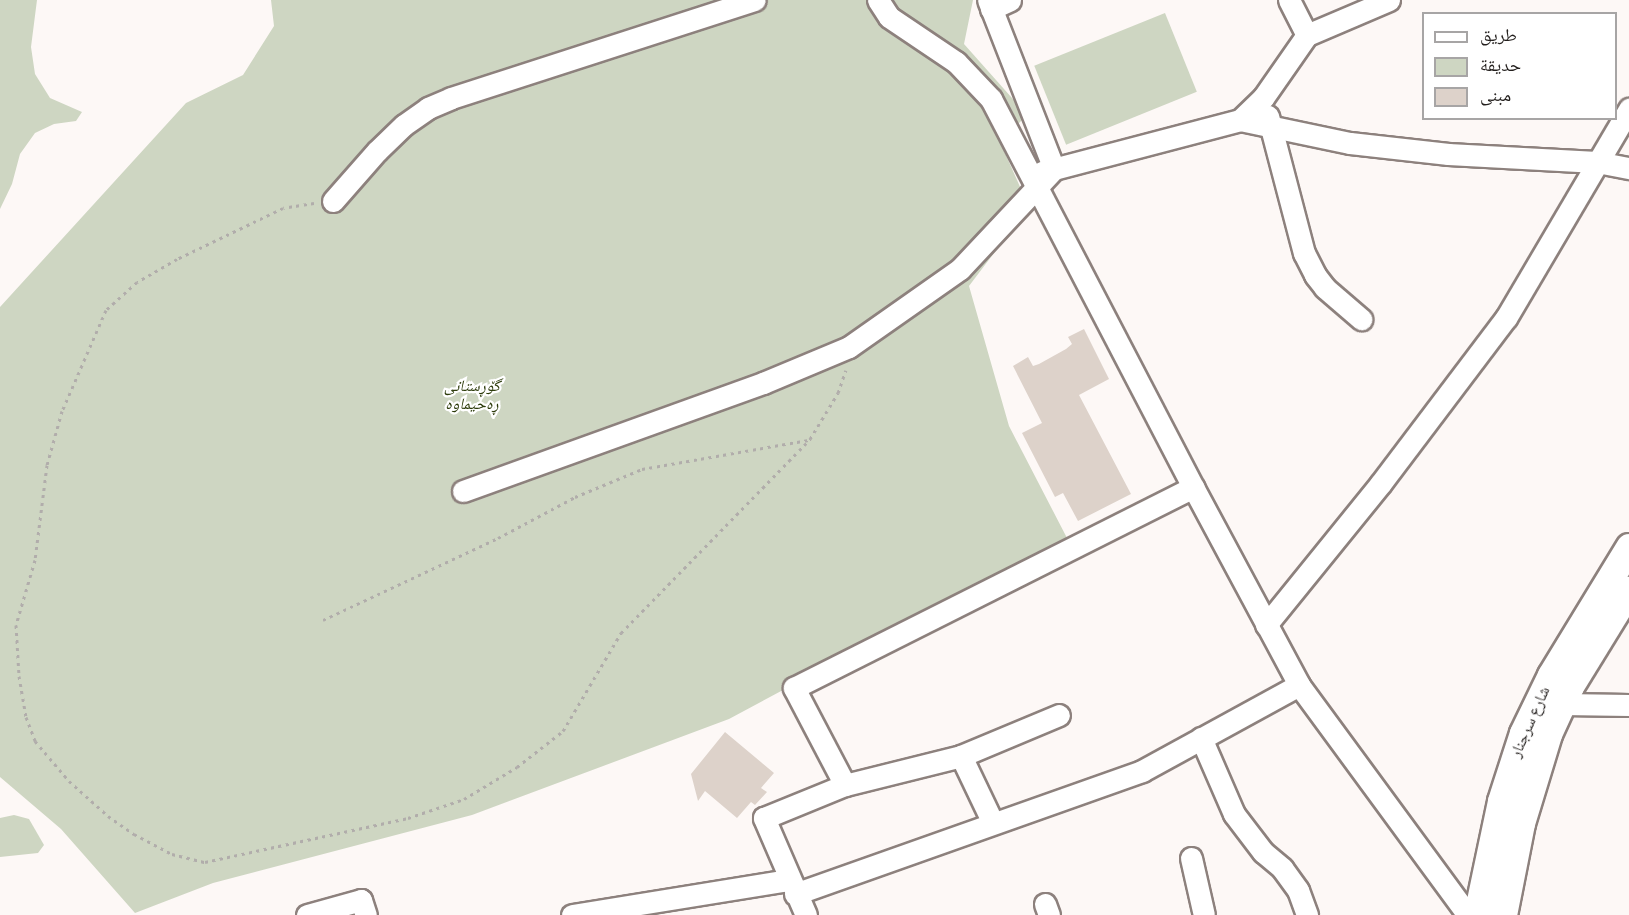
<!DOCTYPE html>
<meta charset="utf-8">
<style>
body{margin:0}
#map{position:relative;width:1629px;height:915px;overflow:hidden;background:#fdf8f6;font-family:Bitter,"Noto Naskh Arabic",serif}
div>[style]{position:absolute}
.green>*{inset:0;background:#ced6c2;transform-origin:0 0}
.building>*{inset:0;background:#ddd2ca}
.path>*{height:3px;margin-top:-1.5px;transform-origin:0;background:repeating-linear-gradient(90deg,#b1adab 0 3px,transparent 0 7.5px)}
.roads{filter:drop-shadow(2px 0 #8d817d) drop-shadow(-2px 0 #8d817d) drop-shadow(0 2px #8d817d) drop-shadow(0 -2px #8d817d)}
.minor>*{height:21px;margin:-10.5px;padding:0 10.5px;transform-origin:10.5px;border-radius:10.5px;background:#fff}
.tertiary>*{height:27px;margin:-13.5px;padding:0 13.5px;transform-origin:13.5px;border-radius:13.5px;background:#fff}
span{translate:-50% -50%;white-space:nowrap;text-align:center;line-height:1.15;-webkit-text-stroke:4.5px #fff;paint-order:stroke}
.park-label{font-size:16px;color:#2c3b0a;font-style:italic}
.street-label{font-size:16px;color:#231f1d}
.legend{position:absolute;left:1422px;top:12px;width:195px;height:108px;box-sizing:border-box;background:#fff;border:2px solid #a7a5a5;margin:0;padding:8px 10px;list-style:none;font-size:18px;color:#231f1d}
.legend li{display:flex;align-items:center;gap:12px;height:30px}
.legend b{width:30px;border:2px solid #a7a5a5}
</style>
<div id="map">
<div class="green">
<div style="clip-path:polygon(0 0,37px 0,31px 47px,35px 74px,50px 98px,82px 112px,76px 121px,54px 124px,35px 133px,20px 154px,12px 184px,0 209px)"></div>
<div style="clip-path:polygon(271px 0,973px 0,964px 44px,1027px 115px,1000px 142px,1029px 207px,969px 286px,1009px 426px,1067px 538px,729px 719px,472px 815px,213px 883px,135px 913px,61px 829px,0 777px,0 307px,186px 103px,243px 75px,274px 26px)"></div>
<div style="left:1165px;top:13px;width:85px;height:141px;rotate:68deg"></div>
<div style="clip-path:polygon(14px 815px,29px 819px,44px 845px,38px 853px,0 857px,0 818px)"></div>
</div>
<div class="building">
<div style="clip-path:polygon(1084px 329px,1109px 379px,1079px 395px,1131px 494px,1078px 521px,1063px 493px,1055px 497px,1022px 433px,1042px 423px,1013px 366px,1028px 357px,1033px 366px,1039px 364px,1066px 349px,1072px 344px,1068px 337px)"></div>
<div style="clip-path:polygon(725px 732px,774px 773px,761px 788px,767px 792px,755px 805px,751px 802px,737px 818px,705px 791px,698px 801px,691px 774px)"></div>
</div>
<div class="path">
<div style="left:314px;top:203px;width:31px;rotate:171deg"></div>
<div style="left:283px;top:208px;width:118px;rotate:154.3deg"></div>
<div style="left:177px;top:259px;width:46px;rotate:150.1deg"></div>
<div style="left:137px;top:282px;width:42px;rotate:137.9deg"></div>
<div style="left:106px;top:310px;width:110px;rotate:113.5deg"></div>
<div style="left:62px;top:411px;width:56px;rotate:105.5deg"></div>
<div style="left:47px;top:465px;width:96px;rotate:97.2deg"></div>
<div style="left:35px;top:560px;width:68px;rotate:106.3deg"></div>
<div style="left:16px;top:625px;width:51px;rotate:86.6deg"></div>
<div style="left:19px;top:676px;width:42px;rotate:80.3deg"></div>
<div style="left:26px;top:717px;width:26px;rotate:69deg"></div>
<div style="left:35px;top:741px;width:52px;rotate:49.6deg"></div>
<div style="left:69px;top:781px;width:52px;rotate:41.9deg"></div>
<div style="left:108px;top:816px;width:32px;rotate:35deg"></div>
<div style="left:134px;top:834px;width:43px;rotate:27.8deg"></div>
<div style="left:172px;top:854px;width:34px;rotate:14deg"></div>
<div style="left:205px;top:862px;width:208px;rotate:-12.2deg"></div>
<div style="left:408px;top:818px;width:59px;rotate:-18.7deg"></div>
<div style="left:464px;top:799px;width:62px;rotate:-31.1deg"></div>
<div style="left:517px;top:767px;width:58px;rotate:-38deg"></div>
<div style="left:563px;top:731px;width:114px;rotate:-59.4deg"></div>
<div style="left:621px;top:633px;width:271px;rotate:-45.7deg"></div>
<div style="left:810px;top:439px;width:54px;rotate:-58.7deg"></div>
<div style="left:838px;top:393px;width:24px;rotate:-71deg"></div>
<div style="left:323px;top:620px;width:193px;rotate:-25.1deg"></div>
<div style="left:498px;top:538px;width:87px;rotate:-28deg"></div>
<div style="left:575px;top:497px;width:73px;rotate:-22.7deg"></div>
<div style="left:642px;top:469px;width:169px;rotate:-9.9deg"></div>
</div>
<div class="roads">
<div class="minor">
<div style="left:878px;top:0;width:20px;rotate:57deg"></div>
<div style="left:889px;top:17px;width:81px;rotate:33.9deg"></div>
<div style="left:956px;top:62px;width:51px;rotate:46.6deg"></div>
<div style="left:991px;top:99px;width:437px;rotate:62.5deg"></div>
<div style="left:1193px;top:487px;width:225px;rotate:61.8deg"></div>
<div style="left:1299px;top:685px;width:285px;rotate:53.7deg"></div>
<div style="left:1289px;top:0;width:39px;rotate:63deg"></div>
<div style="left:991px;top:9px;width:21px;rotate:-25deg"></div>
<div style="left:1268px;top:116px;width:142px;rotate:75.3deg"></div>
<div style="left:1304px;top:253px;width:25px;rotate:63deg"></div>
<div style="left:1315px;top:275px;width:16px;rotate:52deg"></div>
<div style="left:1325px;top:288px;width:48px;rotate:40.7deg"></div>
<div style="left:1240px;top:120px;width:112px;rotate:11.8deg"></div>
<div style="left:1350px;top:143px;width:99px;rotate:6.4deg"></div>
<div style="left:1448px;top:154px;width:149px;rotate:3.1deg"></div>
<div style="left:1597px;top:162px;width:33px;rotate:11deg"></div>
<div style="left:1042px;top:172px;width:205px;rotate:-14.7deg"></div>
<div style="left:1240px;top:120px;width:32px;rotate:-44deg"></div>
<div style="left:1263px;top:98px;width:77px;rotate:-55.1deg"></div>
<div style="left:1307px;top:35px;width:89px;rotate:-23.1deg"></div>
<div style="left:333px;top:201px;width:67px;rotate:-48.7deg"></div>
<div style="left:377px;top:151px;width:37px;rotate:-44deg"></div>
<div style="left:404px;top:125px;width:29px;rotate:-35deg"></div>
<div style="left:428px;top:108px;width:25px;rotate:-23deg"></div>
<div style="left:451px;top:98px;width:319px;rotate:-17.9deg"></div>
<div style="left:463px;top:491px;width:319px;rotate:-19.8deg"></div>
<div style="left:763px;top:383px;width:93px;rotate:-22.7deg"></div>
<div style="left:849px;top:347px;width:136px;rotate:-35.1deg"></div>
<div style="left:960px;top:269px;width:137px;rotate:-46.8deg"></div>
<div style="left:1054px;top:169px;width:181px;rotate:-111.3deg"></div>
<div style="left:1266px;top:625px;width:183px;rotate:-51deg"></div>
<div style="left:1381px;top:483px;width:207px;rotate:-52.9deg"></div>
<div style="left:1506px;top:318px;width:243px;rotate:-59.5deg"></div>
<div style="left:1562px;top:704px;width:67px;rotate:0.9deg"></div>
<div style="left:1201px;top:738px;width:83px;rotate:66.5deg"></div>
<div style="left:1234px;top:814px;width:48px;rotate:52.7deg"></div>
<div style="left:1263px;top:852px;width:25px;rotate:40deg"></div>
<div style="left:1282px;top:868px;width:27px;rotate:54deg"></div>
<div style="left:1298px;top:890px;width:27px;rotate:70deg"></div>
<div style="left:961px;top:756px;width:74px;rotate:64.5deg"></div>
<div style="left:845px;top:785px;width:110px;rotate:-117.7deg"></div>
<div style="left:794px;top:688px;width:447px;rotate:-26.7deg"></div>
<div style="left:1191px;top:858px;width:58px;rotate:77.2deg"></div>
<div style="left:795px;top:894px;width:368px;rotate:-19.5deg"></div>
<div style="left:1142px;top:771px;width:179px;rotate:-28.7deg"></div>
<div style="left:1045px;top:904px;width:12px;rotate:70deg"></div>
<div style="left:307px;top:915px;width:56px;rotate:-15.5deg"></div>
<div style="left:361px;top:900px;width:16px;rotate:72deg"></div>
<div style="left:572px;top:915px;width:220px;rotate:-9.2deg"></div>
<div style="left:806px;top:915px;width:106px;rotate:-113.4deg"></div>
<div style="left:764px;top:818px;width:87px;rotate:-22.2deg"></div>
<div style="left:845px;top:785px;width:120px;rotate:-14deg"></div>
<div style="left:961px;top:756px;width:106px;rotate:-22.7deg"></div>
</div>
<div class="tertiary">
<div style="left:1477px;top:915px;width:116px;rotate:-78.1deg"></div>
<div style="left:1501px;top:801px;width:71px;rotate:-72.1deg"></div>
<div style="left:1523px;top:733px;width:64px;rotate:-64.2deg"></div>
<div style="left:1551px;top:675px;width:150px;rotate:-58.6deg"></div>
<div style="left:1503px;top:915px;width:94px;rotate:-78.9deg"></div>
<div style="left:1521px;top:823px;width:93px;rotate:-73.1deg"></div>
<div style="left:1548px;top:734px;width:53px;rotate:-65.4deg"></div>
<div style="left:1570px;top:686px;width:113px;rotate:-58.4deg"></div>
</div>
</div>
<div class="park-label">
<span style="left:472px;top:395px">گۆڕستانی<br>ڕەحیماوە</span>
</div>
<div class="street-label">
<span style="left:1530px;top:722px;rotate:-66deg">شارع سرجنار</span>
</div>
<ul class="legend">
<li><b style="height:8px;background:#fff"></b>طريق</li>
<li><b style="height:16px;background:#ced6c2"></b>حديقة</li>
<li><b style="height:16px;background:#ddd2ca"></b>مبنى</li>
</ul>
</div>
